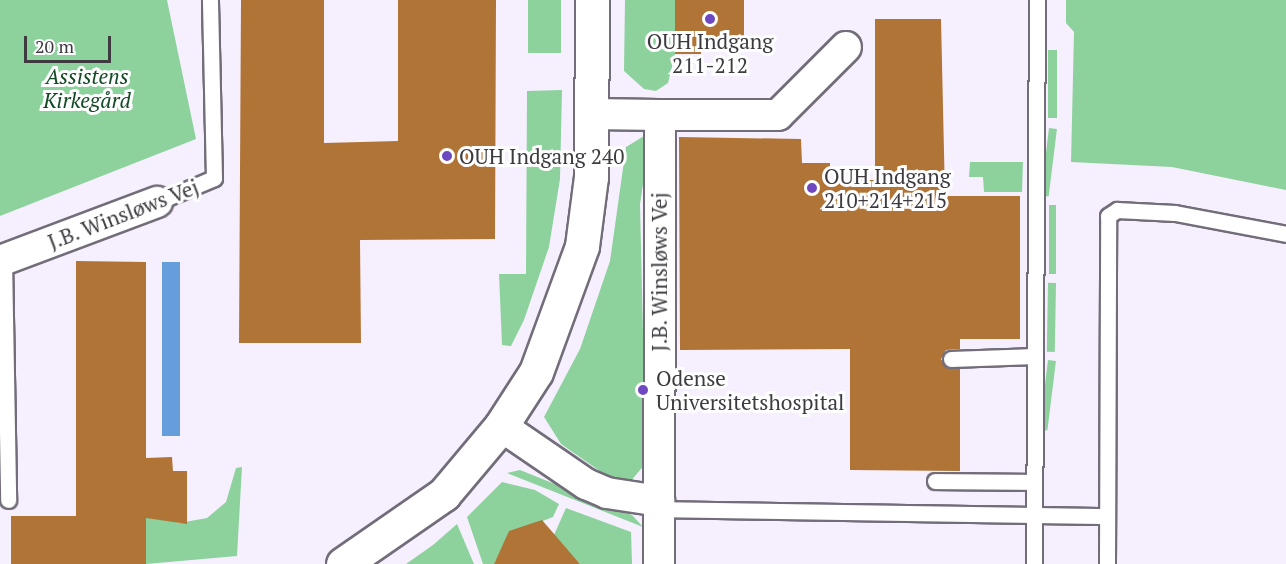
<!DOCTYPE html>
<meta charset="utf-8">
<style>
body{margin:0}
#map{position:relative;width:1286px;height:564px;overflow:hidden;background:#f6effe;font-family:"PT Serif",serif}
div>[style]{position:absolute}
.green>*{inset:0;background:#8dd29d;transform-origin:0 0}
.water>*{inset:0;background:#669edb;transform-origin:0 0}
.building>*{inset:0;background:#b07436}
.roads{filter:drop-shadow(2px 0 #736d7a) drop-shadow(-2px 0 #736d7a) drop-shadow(0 2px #736d7a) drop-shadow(0 -2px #736d7a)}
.lane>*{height:15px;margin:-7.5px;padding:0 7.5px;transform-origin:7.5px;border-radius:7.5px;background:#fff}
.street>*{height:30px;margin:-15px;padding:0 15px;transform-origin:15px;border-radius:15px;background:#fff}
.secondary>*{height:33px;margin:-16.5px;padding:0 16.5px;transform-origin:16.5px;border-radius:16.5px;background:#fff}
.dots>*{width:16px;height:16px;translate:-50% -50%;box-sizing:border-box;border:3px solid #fff;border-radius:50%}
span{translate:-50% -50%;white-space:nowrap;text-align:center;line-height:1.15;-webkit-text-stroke:6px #fff;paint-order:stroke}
.poi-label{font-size:21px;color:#3d3b40}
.left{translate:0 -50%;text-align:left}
.park-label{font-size:21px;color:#144a26;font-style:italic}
.street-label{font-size:21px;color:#3d3b40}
.scale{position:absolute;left:24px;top:36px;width:87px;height:27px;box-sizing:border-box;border:3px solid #3d3b40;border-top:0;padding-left:8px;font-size:18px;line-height:21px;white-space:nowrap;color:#3d3b40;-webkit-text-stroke:4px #fff;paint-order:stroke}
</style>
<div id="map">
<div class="green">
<div style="clip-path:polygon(0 0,167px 0,196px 139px,0 216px)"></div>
<div style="left:528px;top:0;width:33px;height:53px"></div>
<div style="clip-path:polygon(625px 0,675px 0,675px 54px,668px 83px,656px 91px,644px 89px,624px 71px)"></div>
<div style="clip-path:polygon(1066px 0,1286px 0,1286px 190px,1172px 167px,1071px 162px,1074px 32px,1066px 23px)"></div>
<div style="left:1048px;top:50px;width:9px;height:68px"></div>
<div style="clip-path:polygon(562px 90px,560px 179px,549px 247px,524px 320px,511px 346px,502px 345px,499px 274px,526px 274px,527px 91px)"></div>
<div style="left:1049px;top:128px;width:8px;height:68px;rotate:7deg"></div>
<div style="clip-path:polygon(644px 136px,650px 138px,640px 204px,646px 463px,630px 482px,607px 476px,561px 444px,544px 417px,580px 349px,610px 261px,626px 147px)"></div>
<div style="clip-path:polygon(970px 162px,1023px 162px,1022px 192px,984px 192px,983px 177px,969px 177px)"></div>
<div style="left:1049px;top:205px;width:7px;height:69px"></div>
<div style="left:1056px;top:283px;width:69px;height:8px;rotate:91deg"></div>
<div style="left:1048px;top:360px;width:8px;height:70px;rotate:7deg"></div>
<div style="clip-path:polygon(242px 467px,237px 556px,146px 564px,146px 507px,179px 523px,207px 518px,226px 502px,236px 468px)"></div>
<div style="clip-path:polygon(520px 470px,632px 515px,643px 527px,507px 473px)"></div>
<div style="clip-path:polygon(502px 482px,535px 490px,559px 504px,553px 517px,509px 534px,494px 564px,483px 564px,467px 517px)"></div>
<div style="clip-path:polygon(566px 508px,631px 532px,632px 564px,580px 564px,554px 535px)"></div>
<div style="clip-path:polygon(457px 524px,474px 564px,406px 564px,433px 545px)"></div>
</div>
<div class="water">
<div style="left:162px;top:262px;width:18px;height:174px"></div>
</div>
<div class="building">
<div style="clip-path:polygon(241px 0,324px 0,324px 143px,398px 141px,398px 0,496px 0,495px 239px,360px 240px,361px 343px,239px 343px)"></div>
<div style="clip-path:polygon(675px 0,744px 0,744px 37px,701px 37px,701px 54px,675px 54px)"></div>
<div style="clip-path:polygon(875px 19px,941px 19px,945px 196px,1020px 196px,1020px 339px,960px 339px,960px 349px,946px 350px,941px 359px,947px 368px,960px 368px,960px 471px,850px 470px,850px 349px,680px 350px,679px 137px,801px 139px,802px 163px,830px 163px,830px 180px,875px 180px)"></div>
<div style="clip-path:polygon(76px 261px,146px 262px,146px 458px,172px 457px,173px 471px,187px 471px,187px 524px,146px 518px,146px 564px,11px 564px,11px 516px,76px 516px)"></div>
<div style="clip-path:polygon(542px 520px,580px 564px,494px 564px,509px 531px)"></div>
</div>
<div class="roads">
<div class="lane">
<div style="left:157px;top:202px;width:62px;rotate:-22.8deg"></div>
<div style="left:214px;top:178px;width:178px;rotate:-91.3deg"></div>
<div style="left:4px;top:259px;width:241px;rotate:89deg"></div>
<div style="left:951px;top:359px;width:84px;rotate:-2deg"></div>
<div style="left:935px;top:481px;width:99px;rotate:0.6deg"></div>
<div style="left:659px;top:509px;width:448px;rotate:0.9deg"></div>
<div style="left:1034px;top:564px;width:564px;rotate:-89.7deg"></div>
<div style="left:1107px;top:564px;width:348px;rotate:-89.8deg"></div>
<div style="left:1108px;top:216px;width:11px;rotate:-34deg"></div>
<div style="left:1117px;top:210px;width:58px;rotate:3deg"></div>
<div style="left:1175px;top:213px;width:113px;rotate:10.7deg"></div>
</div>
<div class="street">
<div style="left:592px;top:114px;width:68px;rotate:0.8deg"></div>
<div style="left:660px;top:115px;width:449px;rotate:90.1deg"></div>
<div style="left:660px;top:115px;width:118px"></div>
<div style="left:778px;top:115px;width:96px;rotate:-45deg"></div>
<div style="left:0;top:261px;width:168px;rotate:-20.6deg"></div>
<div style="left:501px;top:426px;width:103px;rotate:34.3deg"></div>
<div style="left:586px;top:484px;width:23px;rotate:23deg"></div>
<div style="left:607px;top:493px;width:53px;rotate:8.7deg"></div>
</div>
<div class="secondary">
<div style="left:343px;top:564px;width:123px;rotate:-34.7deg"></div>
<div style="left:444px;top:494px;width:89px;rotate:-50deg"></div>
<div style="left:501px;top:426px;width:64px;rotate:-57.1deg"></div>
<div style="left:536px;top:372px;width:134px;rotate:-69.9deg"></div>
<div style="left:582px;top:246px;width:70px;rotate:-82.6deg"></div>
<div style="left:591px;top:177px;width:177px;rotate:-89.7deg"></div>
</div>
</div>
<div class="dots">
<div style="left:710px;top:19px;background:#6d48c1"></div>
<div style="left:447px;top:156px;background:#6d48c1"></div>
<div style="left:812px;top:188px;background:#6d48c1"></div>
<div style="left:643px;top:390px;background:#6d48c1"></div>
</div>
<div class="poi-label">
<span style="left:710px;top:53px">OUH Indgang<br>211-212</span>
<span class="left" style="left:459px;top:156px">OUH Indgang 240</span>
<span class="left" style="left:824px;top:188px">OUH Indgang<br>210+214+215</span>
<span class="left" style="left:656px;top:390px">Odense<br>Universitetshospital</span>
</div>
<div class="park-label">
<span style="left:87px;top:88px">Assistens<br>Kirkegård</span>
</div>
<div class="street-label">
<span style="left:123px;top:214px;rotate:-21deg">J.B. Winsløws Vej</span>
<span style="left:659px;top:272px;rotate:-90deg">J.B. Winsløws Vej</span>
</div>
<div class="scale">20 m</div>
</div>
